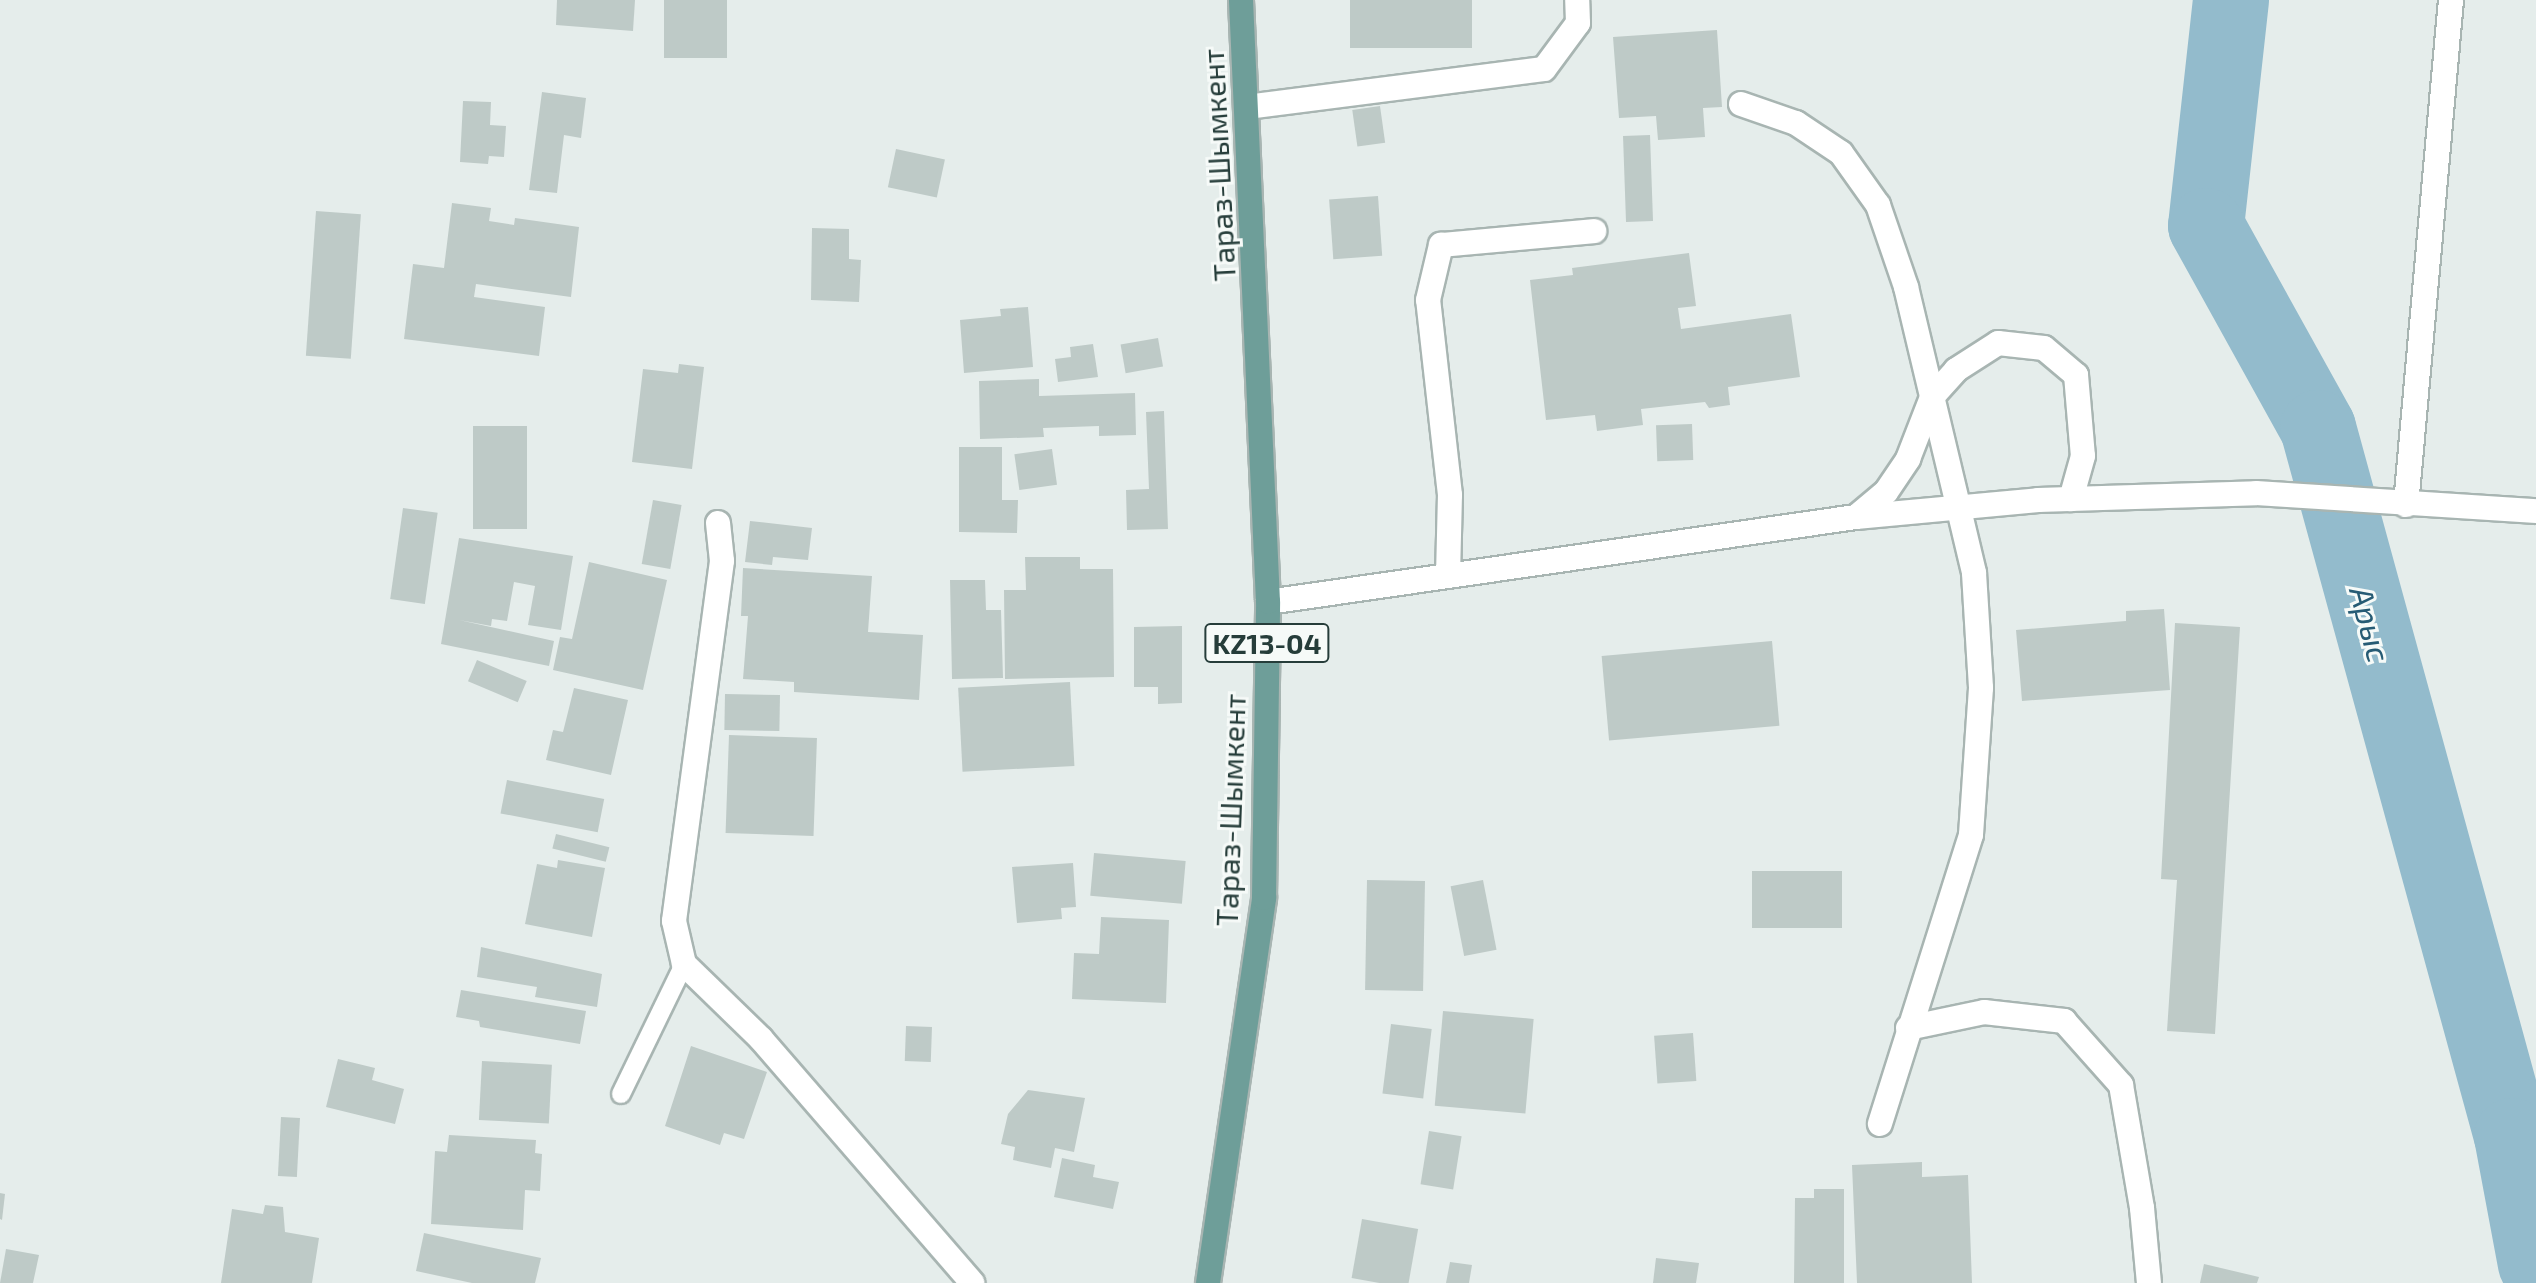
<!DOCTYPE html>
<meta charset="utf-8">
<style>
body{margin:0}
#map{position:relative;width:2536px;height:1283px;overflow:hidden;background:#e5edeb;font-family:"Exo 2",sans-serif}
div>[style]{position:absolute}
.river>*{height:76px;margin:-38px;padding:0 38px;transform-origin:38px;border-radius:38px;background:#93bbcc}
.building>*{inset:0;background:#becac7;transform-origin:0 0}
.roads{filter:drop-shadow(2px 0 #a8b5b2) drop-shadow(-2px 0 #a8b5b2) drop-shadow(0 2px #a8b5b2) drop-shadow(0 -2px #a8b5b2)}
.service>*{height:18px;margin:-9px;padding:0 9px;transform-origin:9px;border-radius:9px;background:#fff}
.minor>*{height:24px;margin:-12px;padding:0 12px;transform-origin:12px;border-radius:12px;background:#fff}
.tertiary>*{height:24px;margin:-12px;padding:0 12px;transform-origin:12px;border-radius:12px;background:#fff}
.primary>*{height:24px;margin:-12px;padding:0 12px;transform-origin:12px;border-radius:12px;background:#6e9e99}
span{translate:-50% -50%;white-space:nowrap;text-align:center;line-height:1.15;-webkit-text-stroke:6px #f6faf8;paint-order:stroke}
.shield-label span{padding:2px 6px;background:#f6faf8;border:2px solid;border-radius:6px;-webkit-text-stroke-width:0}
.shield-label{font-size:28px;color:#263d3a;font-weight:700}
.street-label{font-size:30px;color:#263d3a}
.water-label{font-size:32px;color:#265b74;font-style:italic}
</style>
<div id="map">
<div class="river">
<div style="left:2231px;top:0;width:227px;rotate:96.3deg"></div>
<div style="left:2206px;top:226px;width:231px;rotate:61deg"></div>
<div style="left:2318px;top:428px;width:734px;rotate:74.68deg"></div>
<div style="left:2512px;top:1136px;width:130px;rotate:79.4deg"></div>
</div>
<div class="building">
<div style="clip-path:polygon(557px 0,635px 0,633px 31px,556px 25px)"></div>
<div style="left:664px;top:0;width:63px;height:58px"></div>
<div style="left:1350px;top:0;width:122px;height:48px"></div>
<div style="clip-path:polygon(1717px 30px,1722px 107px,1703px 108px,1705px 137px,1658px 140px,1656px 116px,1619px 118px,1613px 37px)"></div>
<div style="clip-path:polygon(542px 92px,586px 98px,581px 138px,564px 135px,557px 193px,529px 190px)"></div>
<div style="clip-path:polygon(463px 101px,491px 102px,490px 125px,506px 126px,504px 157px,489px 156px,488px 164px,460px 162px)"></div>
<div style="left:1380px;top:106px;width:37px;height:28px;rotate:82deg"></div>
<div style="left:1650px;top:135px;width:86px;height:27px;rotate:88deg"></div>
<div style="left:896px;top:149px;width:50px;height:39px;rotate:12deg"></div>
<div style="left:1378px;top:196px;width:60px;height:49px;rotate:86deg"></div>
<div style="clip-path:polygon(452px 203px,491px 208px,489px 221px,514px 225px,515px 218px,579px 227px,571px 297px,476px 284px,474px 297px,545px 307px,539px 356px,404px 339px,413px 264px,444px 268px)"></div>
<div style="left:316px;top:211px;width:45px;height:145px;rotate:4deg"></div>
<div style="clip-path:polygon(812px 228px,849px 229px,849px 259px,861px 260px,859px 302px,811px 300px)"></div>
<div style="clip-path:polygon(1689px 253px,1696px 306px,1678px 308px,1681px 329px,1791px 314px,1800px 377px,1728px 387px,1730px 405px,1709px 408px,1705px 402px,1641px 409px,1643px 425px,1597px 431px,1595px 415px,1546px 420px,1530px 280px,1573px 275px,1572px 268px)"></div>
<div style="clip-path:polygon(1028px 307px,1033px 367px,964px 373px,960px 320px,1001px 316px,1000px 309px)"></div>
<div style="left:1158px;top:338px;width:29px;height:38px;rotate:80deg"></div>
<div style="clip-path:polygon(1093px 344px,1098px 377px,1058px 382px,1055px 359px,1071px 357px,1070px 347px)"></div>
<div style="clip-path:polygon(679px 364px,704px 367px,692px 469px,632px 462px,643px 369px,678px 373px)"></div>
<div style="clip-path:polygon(1039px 379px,1039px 396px,1135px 393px,1136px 435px,1099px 436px,1099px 426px,1043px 428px,1044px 437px,980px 439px,979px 381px)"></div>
<div style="clip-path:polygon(1164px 411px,1168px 529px,1127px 530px,1126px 490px,1149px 489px,1146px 412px)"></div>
<div style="left:1692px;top:424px;width:36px;height:36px;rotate:88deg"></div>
<div style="left:473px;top:426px;width:54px;height:103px"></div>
<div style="clip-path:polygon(959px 447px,1002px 447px,1002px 500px,1018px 500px,1017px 533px,959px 532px)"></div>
<div style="left:1052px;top:449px;width:36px;height:38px;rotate:82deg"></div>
<div style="left:653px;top:500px;width:29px;height:65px;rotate:10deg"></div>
<div style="left:403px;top:508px;width:35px;height:92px;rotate:8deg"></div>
<div style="clip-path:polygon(750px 521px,812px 528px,808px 560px,773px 557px,772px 565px,745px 562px)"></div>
<div style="clip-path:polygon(459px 538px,573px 556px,561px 630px,528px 625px,535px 586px,514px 582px,507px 621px,492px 619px,491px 626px,459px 620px,554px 641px,549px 666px,441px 644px)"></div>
<div style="clip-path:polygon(1025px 557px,1080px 557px,1080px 569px,1113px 569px,1114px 677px,1005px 679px,1004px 590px,1026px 590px)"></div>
<div style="clip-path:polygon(589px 562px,667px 580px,643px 690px,553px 670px,560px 637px,572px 639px)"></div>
<div style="clip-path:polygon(743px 568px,872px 576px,868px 632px,923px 635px,919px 700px,794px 692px,794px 682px,743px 679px,748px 616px,741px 616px)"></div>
<div style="clip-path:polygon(950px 580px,985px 580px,986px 610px,1001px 610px,1003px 678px,952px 679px)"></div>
<div style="clip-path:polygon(2164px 609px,2170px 690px,2022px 701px,2016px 630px,2126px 621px,2126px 611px)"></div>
<div style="clip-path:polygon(2175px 623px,2240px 627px,2215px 1034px,2167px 1031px,2177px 880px,2161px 879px)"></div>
<div style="clip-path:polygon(1182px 626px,1182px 703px,1158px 704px,1158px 687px,1134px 687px,1134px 627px)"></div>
<div style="left:1772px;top:641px;width:85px;height:171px;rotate:85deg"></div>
<div style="left:477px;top:660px;width:54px;height:23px;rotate:23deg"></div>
<div style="left:1070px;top:682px;width:84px;height:112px;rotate:87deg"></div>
<div style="clip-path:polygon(574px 688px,628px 700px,611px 775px,546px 760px,553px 730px,563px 732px)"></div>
<div style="left:725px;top:694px;width:55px;height:36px;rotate:1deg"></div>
<div style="left:729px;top:735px;width:88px;height:98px;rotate:2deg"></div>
<div style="left:507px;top:780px;width:99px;height:34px;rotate:11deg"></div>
<div style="left:556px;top:834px;width:55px;height:15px;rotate:14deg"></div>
<div style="left:1094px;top:853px;width:92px;height:43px;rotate:5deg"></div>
<div style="clip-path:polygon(558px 860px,605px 868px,592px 937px,525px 924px,537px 864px,557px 868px)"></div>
<div style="clip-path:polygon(1073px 863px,1076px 907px,1061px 908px,1062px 919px,1017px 923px,1012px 867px)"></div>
<div style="left:1752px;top:871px;width:90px;height:57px"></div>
<div style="left:1367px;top:880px;width:58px;height:110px;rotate:1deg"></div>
<div style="left:1483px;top:880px;width:71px;height:33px;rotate:79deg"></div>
<div style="clip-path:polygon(1101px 917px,1169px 920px,1166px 1003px,1072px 999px,1074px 953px,1099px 954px)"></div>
<div style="clip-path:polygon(481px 947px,602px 974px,597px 1007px,535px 997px,537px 987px,477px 977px)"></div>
<div style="clip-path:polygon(461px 990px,586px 1011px,580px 1044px,480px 1027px,479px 1021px,456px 1017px)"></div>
<div style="left:1443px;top:1011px;width:91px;height:95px;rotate:5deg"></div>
<div style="left:1391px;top:1024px;width:41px;height:70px;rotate:7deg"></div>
<div style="left:906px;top:1026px;width:26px;height:35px;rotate:2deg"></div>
<div style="left:1693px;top:1033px;width:48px;height:39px;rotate:86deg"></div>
<div style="clip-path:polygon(691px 1046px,767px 1072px,744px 1139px,724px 1133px,720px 1145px,665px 1126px)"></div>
<div style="clip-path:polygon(338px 1059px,375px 1068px,372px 1080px,404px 1089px,395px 1124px,326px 1107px)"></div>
<div style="left:482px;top:1061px;width:70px;height:59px;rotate:3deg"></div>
<div style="clip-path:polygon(1028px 1090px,1085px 1098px,1074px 1152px,1055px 1148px,1051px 1168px,1013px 1160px,1015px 1147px,1001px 1144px,1008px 1114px)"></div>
<div style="left:281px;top:1117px;width:19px;height:59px;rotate:3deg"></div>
<div style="left:1429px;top:1131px;width:33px;height:54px;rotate:9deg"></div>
<div style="clip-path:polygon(449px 1135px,536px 1140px,535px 1153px,542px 1154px,540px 1191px,525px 1190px,523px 1230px,431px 1224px,435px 1151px,447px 1152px)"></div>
<div style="clip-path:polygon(1062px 1158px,1095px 1165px,1093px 1177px,1119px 1182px,1113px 1209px,1054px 1197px)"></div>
<div style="clip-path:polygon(1922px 1162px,1922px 1177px,1968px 1175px,1972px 1283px,1857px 1283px,1852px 1165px)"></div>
<div style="clip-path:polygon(1814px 1189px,1844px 1189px,1844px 1283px,1794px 1283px,1795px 1198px,1814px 1198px)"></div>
<div style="clip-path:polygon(0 1193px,5px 1194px,2px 1220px,0 1219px)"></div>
<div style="clip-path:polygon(265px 1205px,283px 1207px,285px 1232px,319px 1238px,312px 1283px,221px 1283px,232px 1209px,263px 1214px)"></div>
<div style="left:1362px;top:1219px;width:57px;height:60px;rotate:10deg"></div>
<div style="clip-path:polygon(424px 1233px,541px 1258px,535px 1283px,472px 1283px,416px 1271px)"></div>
<div style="clip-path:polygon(6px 1249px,39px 1255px,33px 1283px,0 1283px)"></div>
<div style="clip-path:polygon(1656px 1258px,1699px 1263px,1696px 1283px,1653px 1283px)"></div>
<div style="clip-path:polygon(1450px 1262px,1472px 1265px,1469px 1283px,1446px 1283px)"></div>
<div style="clip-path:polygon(2204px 1264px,2259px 1277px,2257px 1283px,2200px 1283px)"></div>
</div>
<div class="roads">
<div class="service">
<div style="left:621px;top:1094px;width:144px;rotate:-64.1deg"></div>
</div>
<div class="minor">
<div style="left:1741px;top:104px;width:58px;rotate:19.1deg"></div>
<div style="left:1796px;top:123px;width:54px;rotate:33.7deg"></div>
<div style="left:1841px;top:153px;width:64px;rotate:54.6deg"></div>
<div style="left:1878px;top:205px;width:87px;rotate:71.1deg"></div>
<div style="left:1906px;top:287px;width:294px;rotate:76.6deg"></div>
<div style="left:1974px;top:573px;width:115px;rotate:86.5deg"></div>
<div style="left:1981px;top:688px;width:147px;rotate:93.9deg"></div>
<div style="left:1971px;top:835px;width:303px;rotate:107.5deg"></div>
<div style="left:1247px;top:107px;width:299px;rotate:-7.3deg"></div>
<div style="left:1544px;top:69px;width:57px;rotate:-53.5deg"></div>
<div style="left:1578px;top:23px;width:23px;rotate:-92deg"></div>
<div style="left:2406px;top:505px;width:507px;rotate:-84.91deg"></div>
<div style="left:1856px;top:517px;width:39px;rotate:-40deg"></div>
<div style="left:1886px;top:492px;width:40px;rotate:-56deg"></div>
<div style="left:1908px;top:459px;width:66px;rotate:-68.8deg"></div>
<div style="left:1932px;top:397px;width:36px;rotate:-48deg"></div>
<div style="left:1956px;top:370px;width:50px;rotate:-32.7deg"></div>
<div style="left:1998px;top:343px;width:46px;rotate:6.2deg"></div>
<div style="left:2044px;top:348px;width:42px;rotate:40.2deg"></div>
<div style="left:2076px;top:375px;width:81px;rotate:85.1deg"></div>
<div style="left:2083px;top:456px;width:45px;rotate:105.6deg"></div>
<div style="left:718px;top:523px;width:38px;rotate:84deg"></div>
<div style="left:722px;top:561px;width:363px;rotate:97.6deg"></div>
<div style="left:674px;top:921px;width:44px;rotate:76.9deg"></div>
<div style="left:684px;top:964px;width:107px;rotate:44.2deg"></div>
<div style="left:761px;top:1039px;width:323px;rotate:49.1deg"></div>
<div style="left:1448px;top:576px;width:81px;rotate:-88.6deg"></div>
<div style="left:1450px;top:495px;width:196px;rotate:-96.4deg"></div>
<div style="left:1428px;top:300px;width:57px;rotate:-76.7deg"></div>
<div style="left:1441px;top:245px;width:154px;rotate:-5.2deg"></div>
<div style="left:1908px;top:1028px;width:78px;rotate:-11.9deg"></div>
<div style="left:1984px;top:1012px;width:81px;rotate:6.4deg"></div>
<div style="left:2064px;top:1021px;width:86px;rotate:48.3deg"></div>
<div style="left:2121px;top:1085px;width:125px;rotate:80.3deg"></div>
<div style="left:2142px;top:1208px;width:75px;rotate:84.7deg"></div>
</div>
<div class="tertiary">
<div style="left:1268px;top:602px;width:594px;rotate:-8.23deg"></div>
<div style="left:1856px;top:517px;width:183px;rotate:-5.3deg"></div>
<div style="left:2038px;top:500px;width:218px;rotate:-1.8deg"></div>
<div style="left:2256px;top:493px;width:281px;rotate:3.7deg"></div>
</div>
<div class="primary">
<div style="left:1208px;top:1283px;width:389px;rotate:-81.7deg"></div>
<div style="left:1264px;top:898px;width:296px;rotate:-89.2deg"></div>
<div style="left:1268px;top:602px;width:603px;rotate:-92.57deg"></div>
</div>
</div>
<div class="shield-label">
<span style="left:1267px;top:643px">KZ13-04</span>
</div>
<div class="street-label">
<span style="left:1218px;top:165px;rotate:-93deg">Тараз-Шымкент</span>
<span style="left:1230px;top:810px;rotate:-88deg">Тараз-Шымкент</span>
</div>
<div class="water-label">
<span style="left:2371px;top:624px;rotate:75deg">Арыс</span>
</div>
</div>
